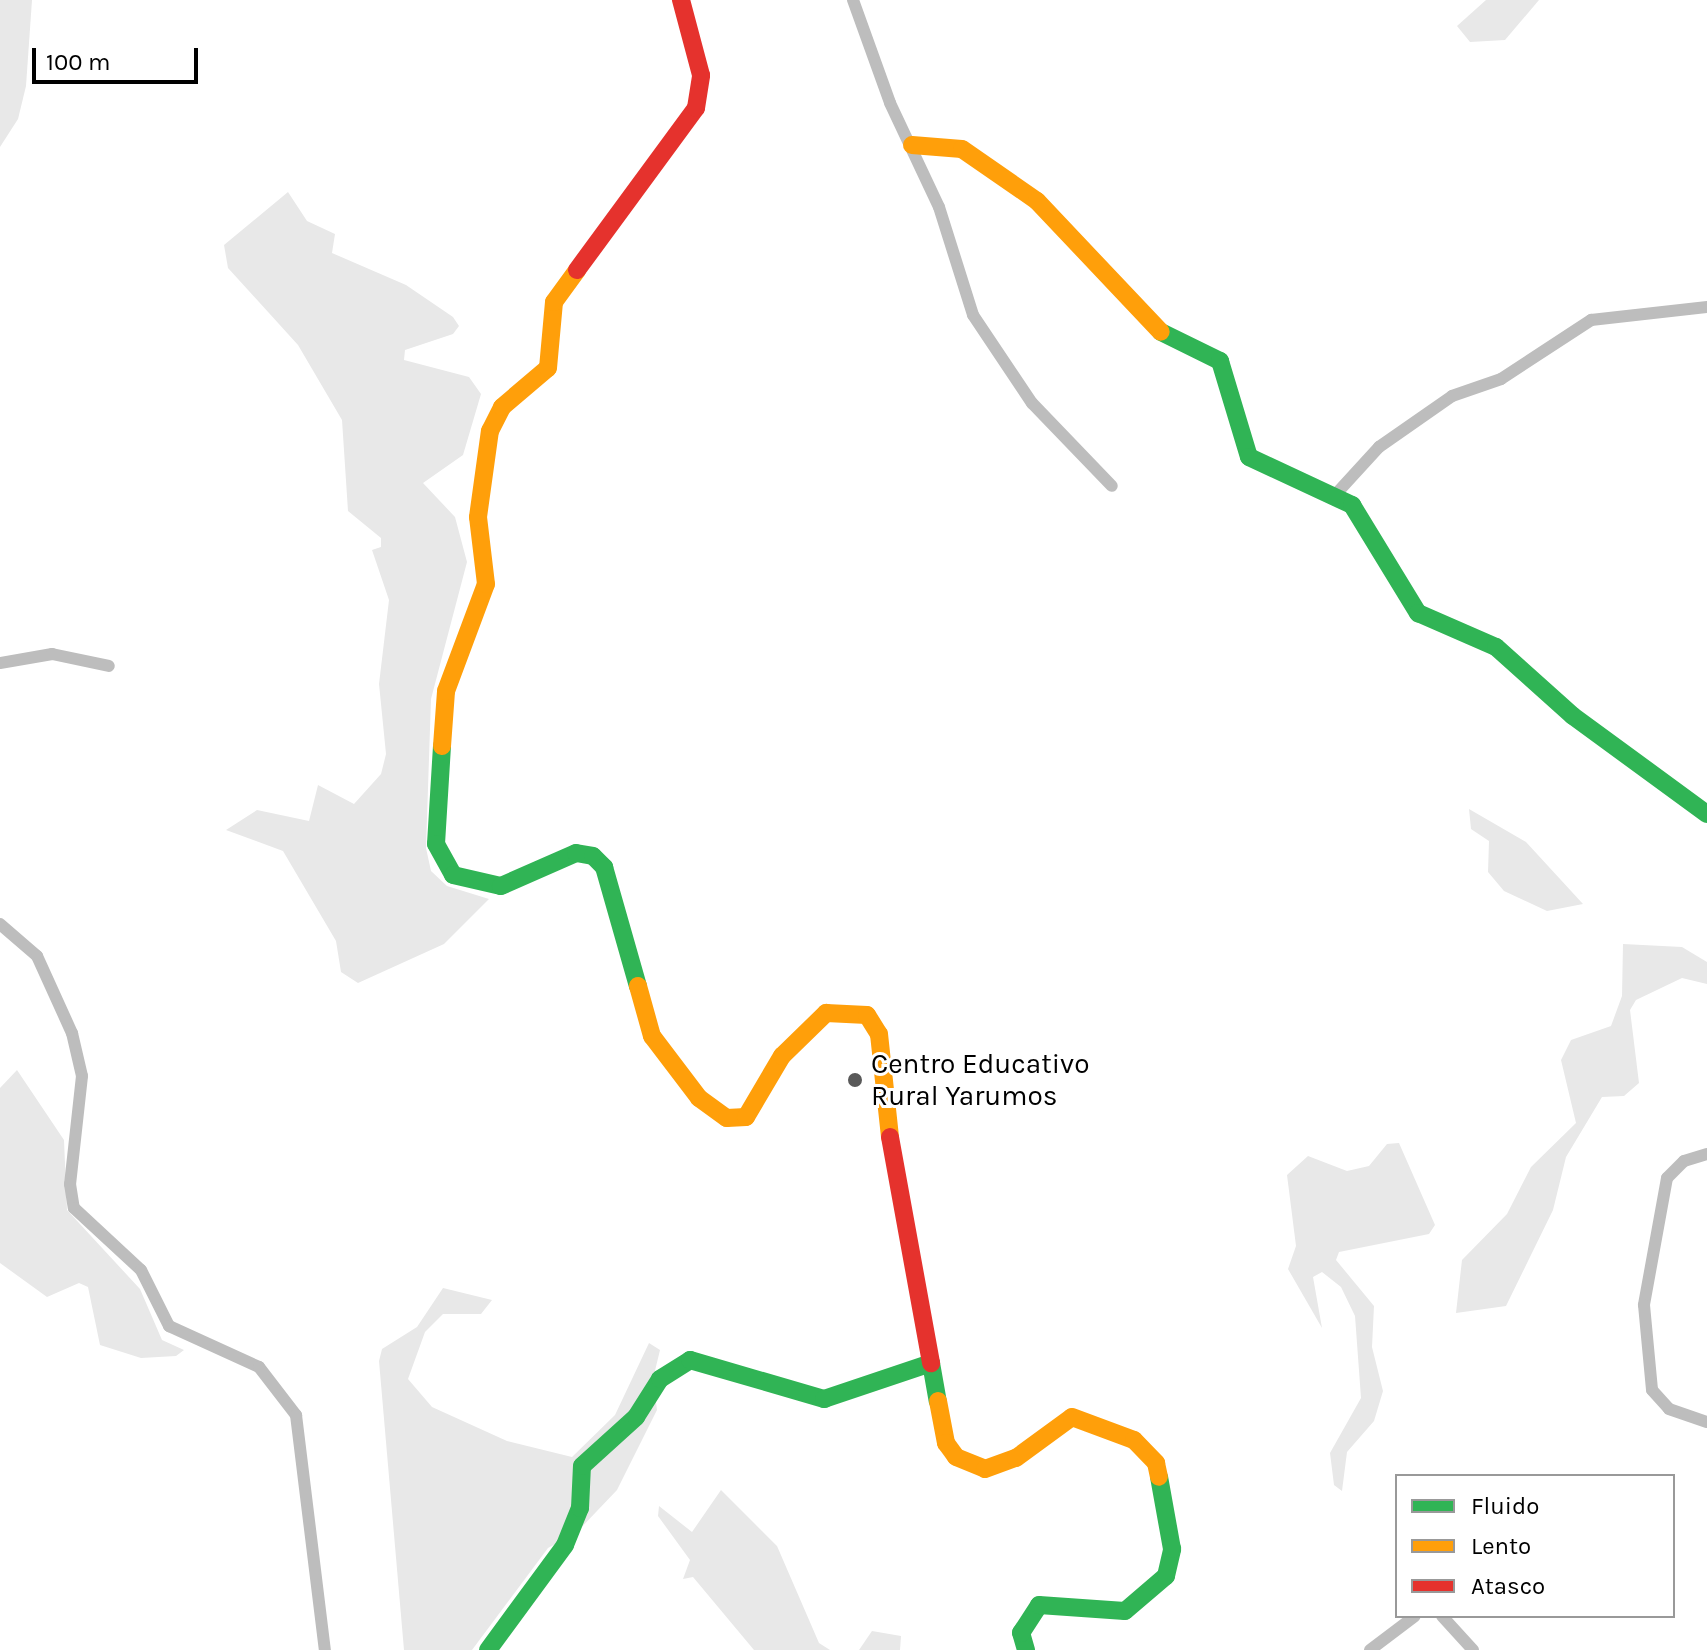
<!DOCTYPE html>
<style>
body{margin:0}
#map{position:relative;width:1707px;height:1650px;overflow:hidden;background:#fff;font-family:Karla,sans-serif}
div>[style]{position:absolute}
.green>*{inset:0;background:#e8e8e8}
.street>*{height:12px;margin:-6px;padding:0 6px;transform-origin:6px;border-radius:6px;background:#bdbdbd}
.fast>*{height:18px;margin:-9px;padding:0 9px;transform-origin:9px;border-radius:9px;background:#30b455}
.slow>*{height:18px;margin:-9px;padding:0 9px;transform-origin:9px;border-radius:9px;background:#ff9f0a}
.jam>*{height:18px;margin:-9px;padding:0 9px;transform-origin:9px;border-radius:9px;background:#e5322d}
.dots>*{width:22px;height:22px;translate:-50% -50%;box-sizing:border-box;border:4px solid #fff;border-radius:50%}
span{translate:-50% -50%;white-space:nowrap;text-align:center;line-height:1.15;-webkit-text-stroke:6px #fff;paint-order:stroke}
.poi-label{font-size:28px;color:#000}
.left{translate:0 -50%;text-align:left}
.legend{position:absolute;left:1395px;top:1474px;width:280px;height:144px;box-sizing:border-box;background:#fff;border:2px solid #999;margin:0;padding:10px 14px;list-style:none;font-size:24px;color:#000}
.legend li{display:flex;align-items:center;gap:16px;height:40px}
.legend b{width:40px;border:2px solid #999}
.scale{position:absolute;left:32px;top:48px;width:166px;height:36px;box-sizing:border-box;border:4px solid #000;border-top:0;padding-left:10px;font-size:24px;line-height:28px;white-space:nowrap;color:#000;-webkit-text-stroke:6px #fff;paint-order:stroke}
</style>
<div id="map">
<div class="green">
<div style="clip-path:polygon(0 0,32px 0,26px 86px,18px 119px,0 147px)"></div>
<div style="clip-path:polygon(1486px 0,1539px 0,1505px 40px,1470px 42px,1457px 26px)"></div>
<div style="clip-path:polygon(288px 192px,307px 221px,335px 234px,332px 253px,406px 285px,453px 317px,459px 326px,453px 334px,405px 350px,404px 360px,469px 377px,481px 394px,463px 455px,423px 483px,455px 517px,467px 562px,431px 699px,426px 848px,431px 871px,447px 886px,489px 899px,444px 944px,358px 983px,341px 972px,336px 941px,283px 851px,226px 830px,257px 810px,309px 821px,318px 785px,354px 804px,381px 774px,386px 754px,379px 684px,389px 600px,372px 550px,381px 547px,381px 538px,348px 511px,342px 420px,298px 345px,228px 268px,224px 245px)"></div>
<div style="clip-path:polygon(1469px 809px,1526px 842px,1583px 904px,1547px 911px,1504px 891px,1488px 872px,1489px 841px,1471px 829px)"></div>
<div style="clip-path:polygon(1623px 944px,1682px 947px,1707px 962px,1707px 984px,1682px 978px,1636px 1000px,1630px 1010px,1639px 1083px,1624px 1096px,1602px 1097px,1566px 1157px,1553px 1210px,1506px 1306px,1456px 1313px,1462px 1260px,1507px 1214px,1531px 1167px,1576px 1123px,1561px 1060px,1571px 1040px,1611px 1026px,1622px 996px)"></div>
<div style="clip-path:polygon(17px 1070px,64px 1140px,67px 1210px,140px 1289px,162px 1340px,184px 1350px,176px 1356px,141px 1358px,100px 1345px,88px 1287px,79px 1283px,47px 1297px,0 1263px,0 1088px)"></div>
<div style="clip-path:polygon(1399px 1143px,1435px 1225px,1429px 1234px,1339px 1252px,1336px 1260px,1374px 1306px,1372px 1347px,1383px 1391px,1374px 1421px,1347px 1452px,1342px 1491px,1334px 1485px,1330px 1453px,1361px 1398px,1355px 1316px,1341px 1287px,1322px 1272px,1313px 1277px,1322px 1328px,1288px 1269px,1296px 1246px,1287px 1175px,1308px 1156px,1347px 1171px,1369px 1166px,1387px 1144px)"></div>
<div style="clip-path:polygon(443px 1288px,492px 1300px,481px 1314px,443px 1314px,425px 1332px,408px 1379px,432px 1407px,507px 1441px,572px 1457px,615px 1415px,649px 1343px,660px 1350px,653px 1379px,657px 1410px,617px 1490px,577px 1532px,548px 1548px,472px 1650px,404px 1650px,379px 1361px,382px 1349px,417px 1327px)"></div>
<div style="clip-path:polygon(721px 1490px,777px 1546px,819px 1643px,830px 1650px,754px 1650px,693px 1577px,683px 1579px,690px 1560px,658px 1516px,659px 1506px,692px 1532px)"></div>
<div style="clip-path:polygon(872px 1631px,901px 1636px,900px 1650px,859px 1650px)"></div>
</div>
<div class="street">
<div style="left:853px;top:0;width:109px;rotate:70.2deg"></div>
<div style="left:890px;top:103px;width:115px;rotate:64.8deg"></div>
<div style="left:939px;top:207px;width:113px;rotate:72.5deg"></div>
<div style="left:973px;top:315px;width:106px;rotate:56.2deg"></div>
<div style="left:1032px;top:403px;width:115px;rotate:46.1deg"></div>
<div style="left:1336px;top:494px;width:64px;rotate:-47.5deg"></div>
<div style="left:1379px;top:447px;width:89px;rotate:-34.9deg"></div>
<div style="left:1452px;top:396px;width:52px;rotate:-19.1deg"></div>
<div style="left:1501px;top:379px;width:108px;rotate:-33.2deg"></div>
<div style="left:1591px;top:320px;width:117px;rotate:-6.4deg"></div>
<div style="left:0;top:663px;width:53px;rotate:-9.8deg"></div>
<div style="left:52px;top:654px;width:58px;rotate:11.9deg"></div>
<div style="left:0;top:924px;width:49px;rotate:40.9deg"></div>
<div style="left:37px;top:956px;width:85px;rotate:65.6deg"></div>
<div style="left:72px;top:1033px;width:44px;rotate:76.9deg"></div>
<div style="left:82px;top:1076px;width:109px;rotate:96.3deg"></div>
<div style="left:70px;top:1184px;width:24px;rotate:81deg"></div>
<div style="left:74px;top:1208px;width:91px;rotate:42.8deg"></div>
<div style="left:141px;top:1270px;width:63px;rotate:63.4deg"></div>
<div style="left:169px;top:1326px;width:99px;rotate:24.5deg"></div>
<div style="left:259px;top:1367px;width:61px;rotate:52.4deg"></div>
<div style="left:296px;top:1415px;width:237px;rotate:83deg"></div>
<div style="left:1707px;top:1154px;width:24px;rotate:163deg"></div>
<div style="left:1684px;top:1161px;width:24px;rotate:135deg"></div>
<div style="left:1667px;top:1178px;width:129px;rotate:100.3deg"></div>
<div style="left:1644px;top:1305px;width:85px;rotate:84.6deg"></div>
<div style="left:1652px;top:1390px;width:25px;rotate:48deg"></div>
<div style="left:1669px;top:1409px;width:40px;rotate:18.9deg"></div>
<div style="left:1442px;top:1616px;width:46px;rotate:47.6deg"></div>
<div style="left:1370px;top:1650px;width:56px;rotate:-37.1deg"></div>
</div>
<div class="fast">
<div style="left:1161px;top:332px;width:66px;rotate:26.2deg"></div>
<div style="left:1220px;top:361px;width:100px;rotate:73.2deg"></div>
<div style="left:1249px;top:457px;width:114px;rotate:25deg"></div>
<div style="left:1352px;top:505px;width:127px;rotate:58.6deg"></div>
<div style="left:1418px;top:613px;width:85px;rotate:23.6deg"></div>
<div style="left:1496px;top:647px;width:103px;rotate:41.9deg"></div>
<div style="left:1573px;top:716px;width:166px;rotate:36.2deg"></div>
<div style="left:442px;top:746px;width:98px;rotate:93.5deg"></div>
<div style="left:436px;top:844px;width:35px;rotate:61deg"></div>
<div style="left:453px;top:875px;width:49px;rotate:12.9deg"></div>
<div style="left:501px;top:886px;width:82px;rotate:-23.7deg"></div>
<div style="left:576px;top:853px;width:17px;rotate:10deg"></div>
<div style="left:593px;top:856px;width:16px;rotate:45deg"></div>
<div style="left:604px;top:867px;width:124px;rotate:74.1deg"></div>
<div style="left:488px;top:1650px;width:130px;rotate:-53.7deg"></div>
<div style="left:565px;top:1545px;width:40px;rotate:-68deg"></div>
<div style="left:580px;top:1508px;width:42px;rotate:-87.3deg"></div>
<div style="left:582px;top:1466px;width:73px;rotate:-42.2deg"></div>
<div style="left:636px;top:1417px;width:45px;rotate:-57.7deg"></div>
<div style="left:660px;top:1379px;width:36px;rotate:-32deg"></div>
<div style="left:690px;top:1360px;width:140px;rotate:16.2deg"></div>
<div style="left:824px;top:1399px;width:113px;rotate:-18.6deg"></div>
<div style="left:931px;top:1363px;width:39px;rotate:80deg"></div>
<div style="left:1026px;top:1650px;width:18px;rotate:-106deg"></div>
<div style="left:1021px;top:1633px;width:33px;rotate:-57deg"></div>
<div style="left:1039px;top:1605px;width:86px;rotate:4deg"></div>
<div style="left:1125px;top:1611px;width:54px;rotate:-40.5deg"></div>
<div style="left:1166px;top:1576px;width:28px;rotate:-77deg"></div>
<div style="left:1172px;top:1549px;width:73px;rotate:-100.2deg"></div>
</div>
<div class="slow">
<div style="left:912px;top:145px;width:50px;rotate:4.6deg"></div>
<div style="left:962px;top:149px;width:91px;rotate:34.7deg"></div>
<div style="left:1037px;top:201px;width:180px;rotate:46.6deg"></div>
<div style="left:442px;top:746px;width:55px;rotate:-85.8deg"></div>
<div style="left:446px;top:691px;width:114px;rotate:-69.5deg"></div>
<div style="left:486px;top:584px;width:67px;rotate:-96.8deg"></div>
<div style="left:478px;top:517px;width:87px;rotate:-82.1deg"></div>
<div style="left:490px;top:431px;width:27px;rotate:-63deg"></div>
<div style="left:502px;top:407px;width:60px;rotate:-40.3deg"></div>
<div style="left:548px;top:368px;width:66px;rotate:-84.8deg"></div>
<div style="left:554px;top:302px;width:39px;rotate:-54deg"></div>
<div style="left:638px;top:986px;width:52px;rotate:74.4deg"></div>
<div style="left:652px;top:1036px;width:78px;rotate:52.8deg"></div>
<div style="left:699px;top:1098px;width:34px;rotate:36deg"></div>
<div style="left:727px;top:1118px;width:19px;rotate:-3deg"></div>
<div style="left:746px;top:1117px;width:71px;rotate:-59.5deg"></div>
<div style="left:782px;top:1056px;width:62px;rotate:-44.3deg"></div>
<div style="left:826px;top:1013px;width:41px;rotate:2.8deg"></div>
<div style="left:867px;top:1015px;width:22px;rotate:58deg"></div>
<div style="left:879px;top:1034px;width:104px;rotate:83.9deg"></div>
<div style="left:938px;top:1401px;width:43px;rotate:79.2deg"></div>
<div style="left:946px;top:1443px;width:17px;rotate:54deg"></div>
<div style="left:956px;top:1457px;width:31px;rotate:22deg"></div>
<div style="left:985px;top:1469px;width:33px;rotate:-20deg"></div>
<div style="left:1016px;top:1458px;width:69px;rotate:-36.2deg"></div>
<div style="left:1072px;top:1417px;width:66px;rotate:20.4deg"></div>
<div style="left:1134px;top:1440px;width:32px;rotate:46deg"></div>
<div style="left:1156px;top:1463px;width:14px;rotate:78deg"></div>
</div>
<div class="jam">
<div style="left:577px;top:270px;width:201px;rotate:-53.7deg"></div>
<div style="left:696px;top:108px;width:33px;rotate:-81deg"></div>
<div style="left:701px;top:75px;width:78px;rotate:-104.9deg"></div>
<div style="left:890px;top:1137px;width:230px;rotate:79.7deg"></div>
</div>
<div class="dots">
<div style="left:855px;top:1080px;background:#595959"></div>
</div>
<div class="poi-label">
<span class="left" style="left:871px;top:1080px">Centro Educativo<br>Rural Yarumos</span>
</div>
<ul class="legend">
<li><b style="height:10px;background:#30b455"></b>Fluido</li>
<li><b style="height:10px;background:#ff9f0a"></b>Lento</li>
<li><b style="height:10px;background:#e5322d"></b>Atasco</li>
</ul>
<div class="scale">100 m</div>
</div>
